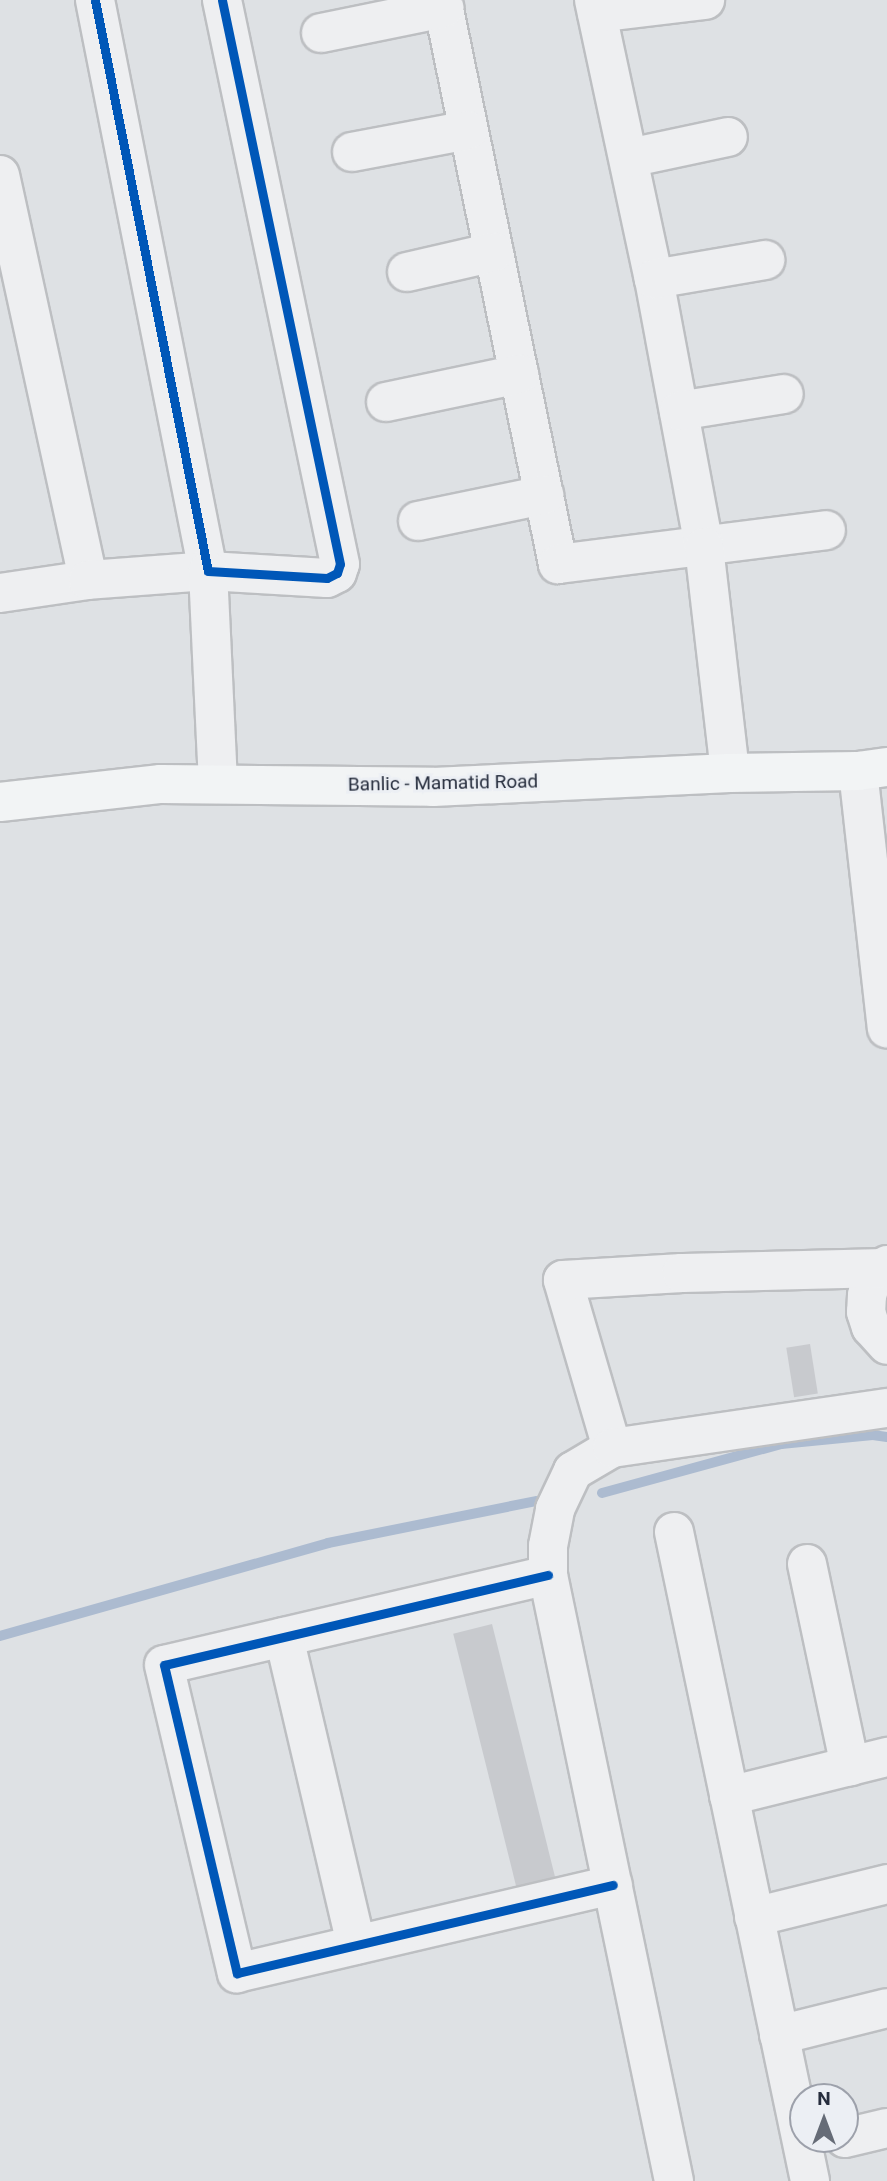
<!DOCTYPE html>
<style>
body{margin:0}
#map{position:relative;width:887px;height:2181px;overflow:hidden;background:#dee1e4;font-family:Roboto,sans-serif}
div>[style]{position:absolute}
.stream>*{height:10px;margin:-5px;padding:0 5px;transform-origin:5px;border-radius:5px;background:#acbbd0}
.building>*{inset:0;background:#c8cace;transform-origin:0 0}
.roads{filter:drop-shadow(2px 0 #bdbfc2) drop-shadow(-2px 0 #bdbfc2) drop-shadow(0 2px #bdbfc2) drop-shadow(0 -2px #bdbfc2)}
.minor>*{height:38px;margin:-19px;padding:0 19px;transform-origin:19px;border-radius:19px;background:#eeeff1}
.major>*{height:38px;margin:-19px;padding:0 19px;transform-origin:19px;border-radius:19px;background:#f2f4f5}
.cycleway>*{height:9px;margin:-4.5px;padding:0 4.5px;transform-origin:4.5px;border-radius:4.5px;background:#0057b8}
span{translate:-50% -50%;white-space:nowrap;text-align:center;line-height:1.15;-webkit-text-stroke:6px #eceff4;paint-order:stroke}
.street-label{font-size:19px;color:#262d3d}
.north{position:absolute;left:789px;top:2083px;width:70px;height:70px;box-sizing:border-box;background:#eceff4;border:2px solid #9da1ab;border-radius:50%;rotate:0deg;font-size:19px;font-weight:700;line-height:28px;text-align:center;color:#262d3d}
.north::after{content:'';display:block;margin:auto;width:24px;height:32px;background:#666c77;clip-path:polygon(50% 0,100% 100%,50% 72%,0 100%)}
</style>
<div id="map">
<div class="stream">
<div style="left:602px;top:1493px;width:186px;rotate:-15.3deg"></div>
<div style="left:781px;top:1444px;width:92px;rotate:-5.6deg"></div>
<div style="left:873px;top:1435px;width:14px;rotate:8deg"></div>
<div style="left:0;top:1636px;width:341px;rotate:-15.8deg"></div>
<div style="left:328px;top:1543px;width:212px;rotate:-11.4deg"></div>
</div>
<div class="building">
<div style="left:810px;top:1344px;width:50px;height:24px;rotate:81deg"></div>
<div style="left:492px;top:1624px;width:269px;height:40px;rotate:76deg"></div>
</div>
<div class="roads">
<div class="minor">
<div style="left:95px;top:0;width:582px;rotate:78.81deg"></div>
<div style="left:208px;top:571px;width:119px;rotate:3.4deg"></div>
<div style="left:327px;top:578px;width:11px;rotate:-27deg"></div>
<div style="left:337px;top:573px;width:9px;rotate:-72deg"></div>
<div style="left:340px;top:564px;width:576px;rotate:-101.82deg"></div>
<div style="left:442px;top:0;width:576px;rotate:78.38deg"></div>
<div style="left:558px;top:564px;width:270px;rotate:-7.2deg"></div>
<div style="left:594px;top:0;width:285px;rotate:77.9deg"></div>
<div style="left:654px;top:279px;width:273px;rotate:79.4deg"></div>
<div style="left:704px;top:547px;width:227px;rotate:83.4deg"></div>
<div style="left:597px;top:13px;width:109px;rotate:-6.9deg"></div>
<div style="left:321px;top:33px;width:126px;rotate:-11.5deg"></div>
<div style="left:352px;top:152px;width:118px;rotate:-10.7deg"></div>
<div style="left:629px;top:158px;width:101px;rotate:-12deg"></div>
<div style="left:0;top:175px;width:414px;rotate:77.7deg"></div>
<div style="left:407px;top:272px;width:89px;rotate:-12.9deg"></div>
<div style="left:654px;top:279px;width:113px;rotate:-9.7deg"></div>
<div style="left:386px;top:402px;width:136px;rotate:-11.9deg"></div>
<div style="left:679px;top:411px;width:106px;rotate:-9.2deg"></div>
<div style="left:418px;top:521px;width:129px;rotate:-11.7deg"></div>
<div style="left:0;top:593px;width:89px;rotate:-8.4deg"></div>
<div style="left:88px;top:580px;width:120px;rotate:-4.3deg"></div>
<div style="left:208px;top:571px;width:212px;rotate:87.3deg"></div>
<div style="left:858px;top:771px;width:259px;rotate:83.6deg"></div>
<div style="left:887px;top:1265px;width:21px;rotate:135deg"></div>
<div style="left:872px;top:1280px;width:16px;rotate:108deg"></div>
<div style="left:867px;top:1295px;width:17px;rotate:93deg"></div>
<div style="left:866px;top:1312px;width:16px;rotate:72deg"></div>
<div style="left:871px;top:1327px;width:24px;rotate:48deg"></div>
<div style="left:612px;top:1448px;width:175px;rotate:-106.3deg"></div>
<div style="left:563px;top:1280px;width:119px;rotate:-3.4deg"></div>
<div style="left:682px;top:1273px;width:201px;rotate:-1.4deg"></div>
<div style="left:674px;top:1532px;width:663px;rotate:78.16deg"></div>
<div style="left:807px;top:1564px;width:207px;rotate:78deg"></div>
<div style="left:548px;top:1575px;width:394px;rotate:166.8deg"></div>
<div style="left:164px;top:1665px;width:317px;rotate:76.7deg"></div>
<div style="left:237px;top:1973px;width:386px;rotate:-13.2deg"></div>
<div style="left:284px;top:1637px;width:316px;rotate:76.8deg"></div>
<div style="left:729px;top:1796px;width:163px;rotate:-13.9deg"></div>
<div style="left:754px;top:1917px;width:137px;rotate:-13.9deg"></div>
<div style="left:779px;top:2035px;width:111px;rotate:-14deg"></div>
<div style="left:845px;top:2138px;width:43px;rotate:-13.4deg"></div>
<div style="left:674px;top:2181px;width:619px;rotate:-101.75deg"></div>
<div style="left:548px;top:1575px;width:29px;rotate:-90deg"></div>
<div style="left:548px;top:1546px;width:38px;rotate:-79deg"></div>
<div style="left:555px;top:1509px;width:42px;rotate:-64.7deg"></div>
<div style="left:573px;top:1471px;width:45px;rotate:-30.5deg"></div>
<div style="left:612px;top:1448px;width:278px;rotate:-8.3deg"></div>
</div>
<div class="major">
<div style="left:0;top:802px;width:162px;rotate:-6.4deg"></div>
<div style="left:161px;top:784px;width:272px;rotate:0.6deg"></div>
<div style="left:433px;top:787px;width:297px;rotate:-2.7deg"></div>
<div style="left:730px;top:773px;width:128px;rotate:-0.9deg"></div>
<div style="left:858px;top:771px;width:29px;rotate:-8deg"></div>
</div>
</div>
<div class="cycleway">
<div style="left:95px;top:0;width:582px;rotate:78.81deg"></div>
<div style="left:208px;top:571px;width:119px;rotate:3.4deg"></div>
<div style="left:327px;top:578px;width:11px;rotate:-27deg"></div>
<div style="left:337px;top:573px;width:9px;rotate:-72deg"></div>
<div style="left:340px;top:564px;width:576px;rotate:-101.82deg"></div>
<div style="left:548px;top:1575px;width:394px;rotate:166.8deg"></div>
<div style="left:164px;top:1665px;width:317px;rotate:76.7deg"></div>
<div style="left:237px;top:1973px;width:386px;rotate:-13.2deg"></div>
</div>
<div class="street-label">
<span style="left:443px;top:783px;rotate:-1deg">Banlic - Mamatid Road</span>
</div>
<div class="north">N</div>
</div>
